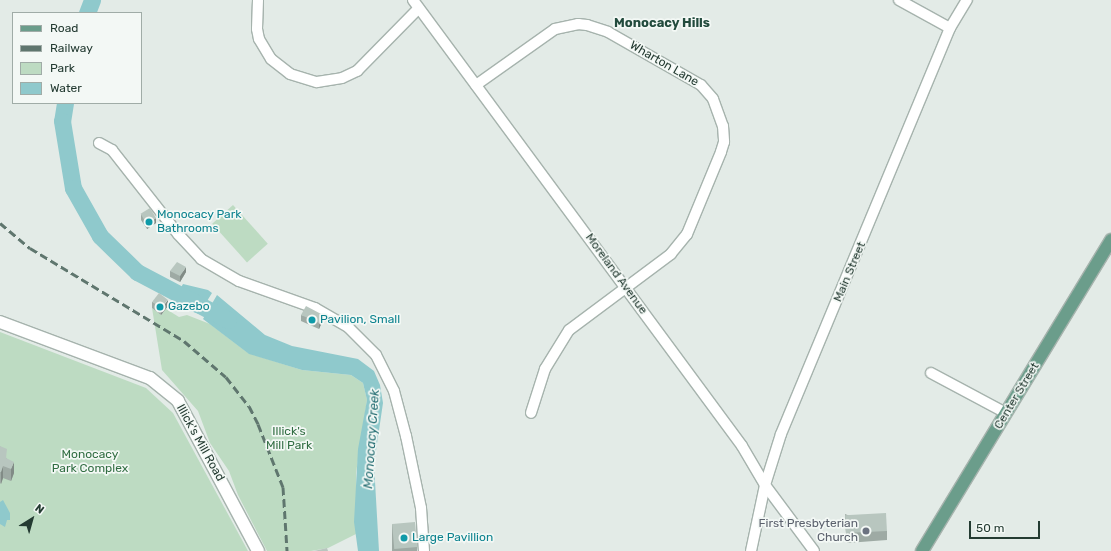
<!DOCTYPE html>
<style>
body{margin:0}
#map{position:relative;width:1111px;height:551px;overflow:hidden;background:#e3ebe7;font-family:Rubik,sans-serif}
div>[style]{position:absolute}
.green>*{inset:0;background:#bddbc2;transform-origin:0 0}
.water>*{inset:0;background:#8fc9cc}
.river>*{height:17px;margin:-8.5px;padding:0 8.5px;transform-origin:8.5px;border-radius:8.5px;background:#8fc9cc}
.roads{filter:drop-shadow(1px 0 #a6b3ad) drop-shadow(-1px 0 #a6b3ad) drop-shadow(0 1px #a6b3ad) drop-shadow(0 -1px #a6b3ad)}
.street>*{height:10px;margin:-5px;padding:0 5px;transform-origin:5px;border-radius:5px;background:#fff}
.secondary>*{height:12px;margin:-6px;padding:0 6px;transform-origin:6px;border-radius:6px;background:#fff}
.primary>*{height:12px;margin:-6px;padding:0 6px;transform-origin:6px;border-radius:6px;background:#6b9d8b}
.rail>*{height:3px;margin-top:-1.5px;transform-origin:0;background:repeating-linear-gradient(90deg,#5f766e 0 8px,transparent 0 12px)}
.wall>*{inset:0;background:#9eaaa4}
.shaded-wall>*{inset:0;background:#818b86}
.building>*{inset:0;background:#b8c6bf;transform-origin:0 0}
.dots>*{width:11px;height:11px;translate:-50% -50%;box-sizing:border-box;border:2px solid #f3f8f5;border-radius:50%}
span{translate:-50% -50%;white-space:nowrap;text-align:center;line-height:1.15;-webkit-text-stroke:3.5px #f3f8f5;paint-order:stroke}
.street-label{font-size:12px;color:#243b32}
.culture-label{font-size:12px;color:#0d838f}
.left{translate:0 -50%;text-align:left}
.park-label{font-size:12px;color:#326e43}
.worship-label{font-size:12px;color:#5b616d}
.right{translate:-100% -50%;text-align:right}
.neighbourhood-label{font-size:13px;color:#224b3d;font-weight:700}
.water-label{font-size:13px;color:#236d72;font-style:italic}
.legend{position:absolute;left:12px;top:12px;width:130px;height:92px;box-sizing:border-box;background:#f3f8f5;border:1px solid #a0aca7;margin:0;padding:5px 7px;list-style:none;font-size:12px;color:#243b32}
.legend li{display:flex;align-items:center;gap:8px;height:20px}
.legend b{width:20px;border:1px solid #a0aca7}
.north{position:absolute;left:12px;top:499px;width:40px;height:40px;-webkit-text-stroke:3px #f3f8f5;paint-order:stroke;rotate:37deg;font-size:11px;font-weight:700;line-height:16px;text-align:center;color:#243b32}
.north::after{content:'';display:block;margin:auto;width:14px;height:18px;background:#243b32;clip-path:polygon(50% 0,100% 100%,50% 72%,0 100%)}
.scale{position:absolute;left:969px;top:521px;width:71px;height:18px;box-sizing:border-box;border:2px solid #243b32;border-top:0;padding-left:5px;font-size:12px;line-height:14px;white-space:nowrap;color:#243b32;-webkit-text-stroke:3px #f3f8f5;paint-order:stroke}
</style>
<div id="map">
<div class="green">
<div style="left:233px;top:205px;width:52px;height:28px;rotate:48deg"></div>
<div style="clip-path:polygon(152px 308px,161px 315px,166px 309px,179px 317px,187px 315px,210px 324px,248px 353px,302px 370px,351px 375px,363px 383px,367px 400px,356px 473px,356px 534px,328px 548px,311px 551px,267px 551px,238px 495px,229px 471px,210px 443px,198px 411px,162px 370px)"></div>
<div style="clip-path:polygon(0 332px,146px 388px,173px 413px,248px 551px,0 551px)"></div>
</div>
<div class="water">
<div style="clip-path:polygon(183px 284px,208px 290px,212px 293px,199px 314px,182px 308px,170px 307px)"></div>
<div style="clip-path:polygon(217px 295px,265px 335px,292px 346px,358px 359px,374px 371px,380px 385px,383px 403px,374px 464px,379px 551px,358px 551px,354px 522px,358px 449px,367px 400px,363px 383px,351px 375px,302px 370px,249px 354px,203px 319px)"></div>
<div style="clip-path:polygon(3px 500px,10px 513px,10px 520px,7px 520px,5px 527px,0 524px,0 502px)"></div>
</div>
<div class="river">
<div style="left:87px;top:13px;width:14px;rotate:-69deg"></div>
<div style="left:65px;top:103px;width:18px;rotate:99deg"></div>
<div style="left:62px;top:121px;width:68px;rotate:80.7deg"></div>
<div style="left:73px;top:188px;width:55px;rotate:60.6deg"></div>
<div style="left:100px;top:236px;width:52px;rotate:44.2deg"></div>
<div style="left:137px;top:272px;width:103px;rotate:27.8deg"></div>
</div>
<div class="roads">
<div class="street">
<div style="left:258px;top:0;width:29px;rotate:92deg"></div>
<div style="left:257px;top:29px;width:10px;rotate:79deg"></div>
<div style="left:259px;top:39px;width:23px;rotate:59deg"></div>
<div style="left:271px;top:59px;width:24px;rotate:38deg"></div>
<div style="left:290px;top:74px;width:28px;rotate:17deg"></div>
<div style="left:317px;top:82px;width:25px;rotate:-9deg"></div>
<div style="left:342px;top:78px;width:17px;rotate:-25deg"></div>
<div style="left:357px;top:71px;width:88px;rotate:-45.5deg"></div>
<div style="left:413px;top:0;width:554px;rotate:53.58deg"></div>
<div style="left:742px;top:446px;width:45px;rotate:59.5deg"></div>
<div style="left:765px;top:485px;width:82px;rotate:53.4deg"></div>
<div style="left:899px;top:0;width:58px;rotate:28.8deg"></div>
<div style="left:476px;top:85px;width:97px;rotate:-35.3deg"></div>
<div style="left:555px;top:29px;width:24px;rotate:-12deg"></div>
<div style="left:578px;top:24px;width:9px;rotate:6deg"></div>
<div style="left:587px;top:25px;width:22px;rotate:18deg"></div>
<div style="left:608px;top:32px;width:107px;rotate:29.7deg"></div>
<div style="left:701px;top:85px;width:18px;rotate:49deg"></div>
<div style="left:713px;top:99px;width:29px;rotate:70deg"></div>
<div style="left:723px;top:126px;width:16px;rotate:86deg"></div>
<div style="left:724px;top:142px;width:10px;rotate:107deg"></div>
<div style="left:721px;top:152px;width:89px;rotate:112.5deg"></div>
<div style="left:687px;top:234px;width:26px;rotate:129deg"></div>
<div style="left:671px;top:254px;width:127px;rotate:143.3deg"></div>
<div style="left:569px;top:330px;width:46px;rotate:121.6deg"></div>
<div style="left:545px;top:369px;width:46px;rotate:107.7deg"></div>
<div style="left:99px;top:143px;width:15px;rotate:28deg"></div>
<div style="left:112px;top:150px;width:107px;rotate:51.8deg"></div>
<div style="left:178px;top:234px;width:34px;rotate:47deg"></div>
<div style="left:201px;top:259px;width:44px;rotate:30.1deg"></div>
<div style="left:239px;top:281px;width:81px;rotate:19.6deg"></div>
<div style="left:315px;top:308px;width:39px;rotate:30deg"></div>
<div style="left:349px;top:328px;width:38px;rotate:45deg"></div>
<div style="left:376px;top:355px;width:40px;rotate:63.4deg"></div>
<div style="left:394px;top:391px;width:47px;rotate:75.1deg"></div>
<div style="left:406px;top:436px;width:74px;rotate:78.2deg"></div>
<div style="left:421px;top:508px;width:43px;rotate:86deg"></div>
<div style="left:931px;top:373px;width:85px;rotate:28.1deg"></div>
<div style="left:751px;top:551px;width:67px;rotate:-78deg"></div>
<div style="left:765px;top:485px;width:53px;rotate:-72.6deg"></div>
<div style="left:781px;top:434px;width:440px;rotate:-67.4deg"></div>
<div style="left:950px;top:28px;width:33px;rotate:-59deg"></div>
</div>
<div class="secondary">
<div style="left:0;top:322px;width:160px;rotate:20.5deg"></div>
<div style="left:150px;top:378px;width:36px;rotate:39deg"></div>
<div style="left:178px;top:401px;width:170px;rotate:61.9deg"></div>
</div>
<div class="primary">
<div style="left:922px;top:551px;width:364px;rotate:-58.7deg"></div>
</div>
</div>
<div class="rail">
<div style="left:0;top:223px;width:39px;rotate:40deg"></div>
<div style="left:30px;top:248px;width:180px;rotate:31.1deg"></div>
<div style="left:184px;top:341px;width:55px;rotate:40.6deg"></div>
<div style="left:226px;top:377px;width:37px;rotate:52deg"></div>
<div style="left:249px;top:406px;width:20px;rotate:63deg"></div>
<div style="left:258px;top:424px;width:68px;rotate:68.4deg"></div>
<div style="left:283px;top:487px;width:64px;rotate:86.4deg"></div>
</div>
<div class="wall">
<div style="clip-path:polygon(141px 214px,156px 223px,147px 229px,141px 220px)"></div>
<div style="clip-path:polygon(170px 271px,186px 272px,180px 282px,170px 277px)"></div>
<div style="clip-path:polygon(152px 302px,168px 306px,161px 315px,152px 308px)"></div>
<div style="clip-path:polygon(301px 315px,323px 320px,319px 329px,301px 321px)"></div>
<div style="clip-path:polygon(0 446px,14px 473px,11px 481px,3px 478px,1px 484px,0 483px)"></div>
<div style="clip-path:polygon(845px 514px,887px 531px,887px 540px,847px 543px,845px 523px)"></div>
<div style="clip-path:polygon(392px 524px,417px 547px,417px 551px,392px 551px)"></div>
</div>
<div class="shaded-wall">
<div style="clip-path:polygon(156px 218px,156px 223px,147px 229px,147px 223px)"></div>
<div style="clip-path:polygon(186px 267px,186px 272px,180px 282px,180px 276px)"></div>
<div style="clip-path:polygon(168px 300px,168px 306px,161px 315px,161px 309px)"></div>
<div style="clip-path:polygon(323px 315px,323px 320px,319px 329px,319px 323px)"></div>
<div style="clip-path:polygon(14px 462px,14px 473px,11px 481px,11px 469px)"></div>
<div style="clip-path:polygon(3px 466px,3px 478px,1px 484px,1px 472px)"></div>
</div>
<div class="building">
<div style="left:150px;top:208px;width:12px;height:11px;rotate:59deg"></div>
<div style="clip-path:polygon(177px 262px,186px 267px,180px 276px,170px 271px)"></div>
<div style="left:159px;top:293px;width:11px;height:11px;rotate:38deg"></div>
<div style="clip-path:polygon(306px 306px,323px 315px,319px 323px,301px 315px)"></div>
<div style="clip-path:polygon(0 446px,7px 449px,6px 458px,14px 462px,11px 469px,3px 466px,1px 472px,0 472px)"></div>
<div style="left:886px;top:513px;width:18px;height:41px;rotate:87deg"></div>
<div style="left:415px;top:522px;width:25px;height:23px;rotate:85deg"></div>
<div style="clip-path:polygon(327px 548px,328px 551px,314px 551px)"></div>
</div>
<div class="dots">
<div style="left:149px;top:222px;background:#0f9aa8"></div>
<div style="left:160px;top:307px;background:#0f9aa8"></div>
<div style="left:312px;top:320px;background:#0f9aa8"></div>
<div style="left:866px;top:531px;background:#6b7280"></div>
<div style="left:404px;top:538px;background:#0f9aa8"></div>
</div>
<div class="street-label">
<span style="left:664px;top:64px;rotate:30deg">Wharton Lane</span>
<span style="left:850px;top:272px;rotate:-67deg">Main Street</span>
<span style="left:616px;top:274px;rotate:54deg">Moreland Avenue</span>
<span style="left:1017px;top:396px;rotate:-59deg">Center Street</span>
<span style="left:200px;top:443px;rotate:61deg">Illick's Mill Road</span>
</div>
<div class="culture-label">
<span class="left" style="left:157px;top:222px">Monocacy Park<br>Bathrooms</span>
<span class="left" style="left:168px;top:307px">Gazebo</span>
<span class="left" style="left:320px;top:320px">Pavilion, Small</span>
<span class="left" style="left:412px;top:538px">Large Pavillion</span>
</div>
<div class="park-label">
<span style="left:289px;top:439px">Illick's<br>Mill Park</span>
<span style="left:90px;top:462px">Monocacy<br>Park Complex</span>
</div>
<div class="worship-label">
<span class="right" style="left:858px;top:531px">First Presbyterian<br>Church</span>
</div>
<div class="neighbourhood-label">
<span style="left:662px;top:23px">Monocacy Hills</span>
</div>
<div class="water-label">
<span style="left:372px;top:439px;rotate:-86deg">Monocacy Creek</span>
</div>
<ul class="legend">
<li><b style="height:5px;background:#6b9d8b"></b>Road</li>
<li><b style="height:5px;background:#5f766e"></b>Railway</li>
<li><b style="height:11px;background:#bddbc2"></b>Park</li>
<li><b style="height:11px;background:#8fc9cc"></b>Water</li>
</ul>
<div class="north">N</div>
<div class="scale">50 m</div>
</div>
